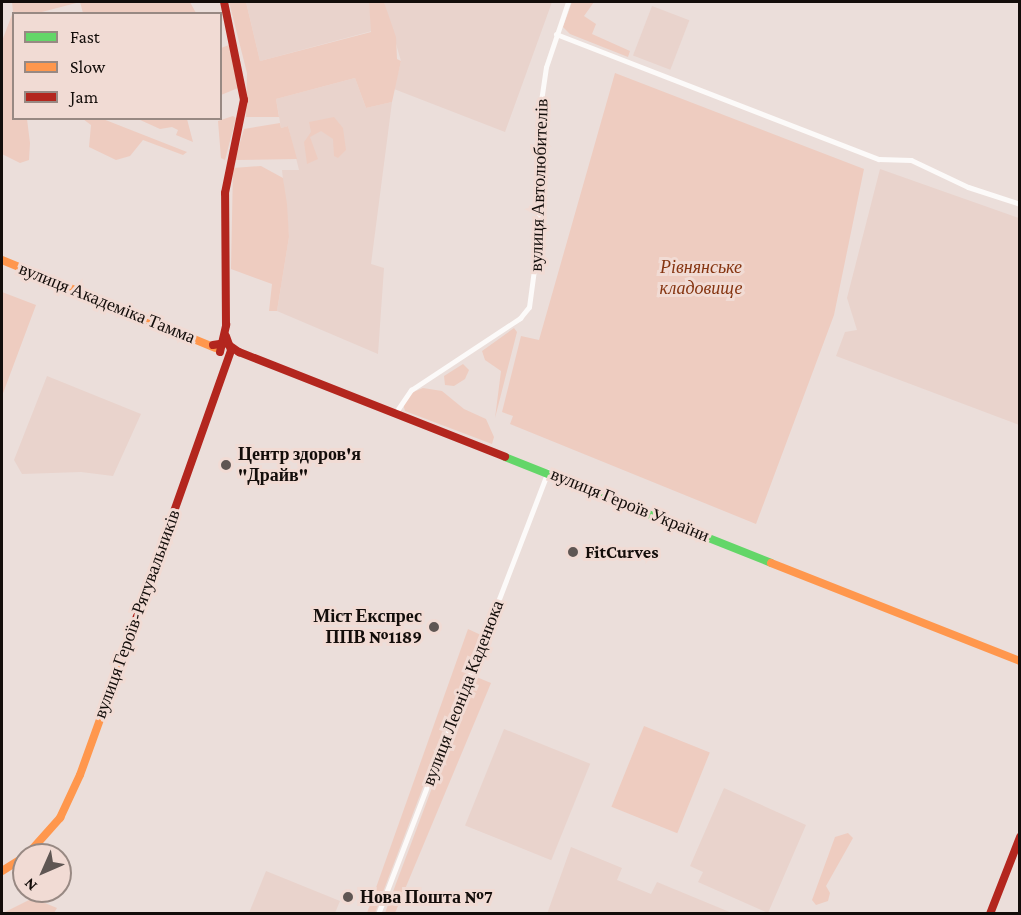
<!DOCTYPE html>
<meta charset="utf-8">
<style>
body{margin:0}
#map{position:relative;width:1021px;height:915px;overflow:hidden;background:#ebdeda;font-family:"Crimson Pro",serif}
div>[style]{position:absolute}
.built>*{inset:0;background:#e9d3cc;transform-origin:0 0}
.green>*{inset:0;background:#eeccc0;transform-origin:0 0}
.street>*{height:5px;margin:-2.5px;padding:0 2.5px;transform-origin:2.5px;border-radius:2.5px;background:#fcfaf9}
.fast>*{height:8px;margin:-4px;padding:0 4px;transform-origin:4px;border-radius:4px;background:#63d668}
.slow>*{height:8px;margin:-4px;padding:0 4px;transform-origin:4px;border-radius:4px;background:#ff974d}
.jam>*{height:8px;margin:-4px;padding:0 4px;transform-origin:4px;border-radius:4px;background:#b3261e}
.dots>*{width:16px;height:16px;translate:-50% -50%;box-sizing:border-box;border:3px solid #f1dbd4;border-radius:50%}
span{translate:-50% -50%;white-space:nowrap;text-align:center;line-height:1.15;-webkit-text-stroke:6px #f1dbd4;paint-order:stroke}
.street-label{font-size:18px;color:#130d0a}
.park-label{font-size:18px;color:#853410;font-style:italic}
.poi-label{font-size:18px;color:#130d0a;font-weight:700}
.left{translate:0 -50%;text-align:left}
.right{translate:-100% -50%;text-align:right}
.frame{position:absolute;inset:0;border:3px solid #130d0a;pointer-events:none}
.legend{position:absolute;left:12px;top:12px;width:210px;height:108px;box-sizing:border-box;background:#f1dbd4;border:2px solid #988983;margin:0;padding:8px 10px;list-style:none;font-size:18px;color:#130d0a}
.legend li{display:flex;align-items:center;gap:12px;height:30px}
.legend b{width:30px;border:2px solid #988983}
.north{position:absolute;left:12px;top:843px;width:60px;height:60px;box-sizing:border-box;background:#f1dbd4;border:2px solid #988983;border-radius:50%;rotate:225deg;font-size:16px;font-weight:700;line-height:24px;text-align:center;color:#130d0a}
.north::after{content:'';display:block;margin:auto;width:21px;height:27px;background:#5f5653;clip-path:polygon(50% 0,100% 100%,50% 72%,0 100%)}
</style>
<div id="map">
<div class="built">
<div style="clip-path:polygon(246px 2px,369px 2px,372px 31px,260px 61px)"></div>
<div style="clip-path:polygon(384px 2px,552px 2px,505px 132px,394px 89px,401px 61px)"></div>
<div style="left:652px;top:6px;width:40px;height:53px;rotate:21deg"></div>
<div style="clip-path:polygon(355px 78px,366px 108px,392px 102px,371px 264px,384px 268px,378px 354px,277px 311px,289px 237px,282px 170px,299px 170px,288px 126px,281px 128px,276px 99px)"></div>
<div style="clip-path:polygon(880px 169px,1019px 218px,1019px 425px,836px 356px,845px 332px,857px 330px,847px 298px)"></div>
<div style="clip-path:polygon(47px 376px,141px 414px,113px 476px,81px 472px,22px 474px,14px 460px)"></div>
<div style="left:504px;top:729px;width:93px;height:104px;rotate:22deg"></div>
<div style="clip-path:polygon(724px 788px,806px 825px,768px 913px,698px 882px,703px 872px,690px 866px)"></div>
<div style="clip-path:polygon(571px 847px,622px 868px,617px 880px,651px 894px,657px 882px,732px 913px,547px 914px)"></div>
<div style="clip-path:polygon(266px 871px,340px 901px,335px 913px,249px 913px)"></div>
</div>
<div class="green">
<div style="clip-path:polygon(12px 2px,190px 2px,196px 13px,83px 13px,80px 2px,38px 13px,14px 14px,14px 118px,27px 119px,30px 143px,29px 160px,20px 163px,2px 154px,2px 41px,13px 12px)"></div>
<div style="clip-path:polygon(229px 2px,246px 2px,260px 61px,371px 32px,369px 2px,384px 2px,396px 37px,397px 59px,401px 61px,392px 102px,366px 108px,355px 78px,276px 99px,279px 117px,246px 117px,247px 73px)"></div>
<div style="clip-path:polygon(572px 2px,594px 2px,584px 16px,596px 24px,592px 34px,630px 51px,628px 57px,570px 34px,563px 27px)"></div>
<div style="clip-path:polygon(229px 45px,238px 88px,221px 95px,221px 48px)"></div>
<div style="clip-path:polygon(615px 73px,864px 169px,834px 315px,756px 524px,510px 424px,513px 416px,502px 412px,521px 336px,539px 340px)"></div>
<div style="clip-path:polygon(233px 116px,236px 118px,225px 160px,221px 158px,218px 121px)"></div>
<div style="clip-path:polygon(334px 117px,343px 128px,346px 150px,338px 158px,334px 156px,333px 139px,321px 131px,310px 137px,318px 159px,307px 164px,304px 142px,311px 132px,309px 122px)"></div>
<div style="clip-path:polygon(83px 119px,103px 119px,187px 152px,183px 155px,143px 140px,130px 156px,116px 160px,89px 147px,91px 125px)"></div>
<div style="clip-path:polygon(138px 119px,187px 119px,193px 142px,176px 135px,178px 130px,172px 127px,160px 129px)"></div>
<div style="clip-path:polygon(280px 123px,281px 128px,288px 126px,297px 159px,235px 160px,244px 129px)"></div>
<div style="clip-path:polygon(261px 166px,283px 178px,287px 204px,289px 237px,277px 311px,269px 311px,272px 284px,231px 269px,233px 168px)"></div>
<div style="clip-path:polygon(2px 292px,36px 305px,2px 396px,2px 291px)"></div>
<div style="clip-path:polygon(514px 328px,517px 332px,495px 418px,501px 371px,485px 360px,482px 351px)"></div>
<div style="clip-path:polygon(463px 364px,469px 370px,465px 379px,454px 386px,445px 385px,444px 376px)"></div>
<div style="clip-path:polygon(423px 388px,442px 391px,464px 409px,486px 419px,494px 437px,492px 444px,405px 411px,403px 404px,411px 393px)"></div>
<div style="clip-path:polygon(468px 629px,481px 635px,375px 913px,367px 913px)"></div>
<div style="clip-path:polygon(474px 676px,491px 683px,395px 913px,385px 913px)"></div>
<div style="left:644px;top:726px;width:71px;height:87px;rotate:22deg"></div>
<div style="clip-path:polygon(848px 833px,853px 838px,826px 886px,830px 893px,828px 901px,816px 905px,812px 900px,835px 837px)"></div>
<div style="clip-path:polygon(33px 898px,57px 908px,54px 913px,3px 913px)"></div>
</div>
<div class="street">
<div style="left:556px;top:34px;width:346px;rotate:21.2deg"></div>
<div style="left:879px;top:159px;width:32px;rotate:2deg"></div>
<div style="left:911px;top:160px;width:63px;rotate:25.3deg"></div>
<div style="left:968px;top:187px;width:55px;rotate:18.1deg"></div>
<div style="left:396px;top:412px;width:27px;rotate:-56deg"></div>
<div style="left:411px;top:390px;width:131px;rotate:-33.4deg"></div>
<div style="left:520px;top:318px;width:14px;rotate:-51deg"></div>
<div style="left:529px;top:307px;width:76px;rotate:-82.4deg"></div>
<div style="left:539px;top:232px;width:124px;rotate:-89.5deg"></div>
<div style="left:540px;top:108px;width:41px;rotate:-81.7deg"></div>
<div style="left:546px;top:67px;width:69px;rotate:-71.3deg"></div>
<div style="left:378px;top:914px;width:474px;rotate:-69deg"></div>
</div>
<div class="fast">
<div style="left:505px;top:457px;width:286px;rotate:21.7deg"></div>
</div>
<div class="slow">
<div style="left:2px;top:260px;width:231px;rotate:22.4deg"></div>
<div style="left:771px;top:563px;width:268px;rotate:21.5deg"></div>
<div style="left:27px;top:855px;width:50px;rotate:-48.3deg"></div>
<div style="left:60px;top:818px;width:47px;rotate:-65.1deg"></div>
<div style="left:80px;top:775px;width:136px;rotate:-70.2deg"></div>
<div style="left:2px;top:871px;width:26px;rotate:-32deg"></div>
</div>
<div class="jam">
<div style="left:213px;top:345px;width:13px;rotate:-9deg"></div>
<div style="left:226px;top:343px;width:16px;rotate:35deg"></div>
<div style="left:239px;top:352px;width:286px;rotate:21.5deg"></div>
<div style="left:220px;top:352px;width:28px;rotate:-77deg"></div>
<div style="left:226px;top:325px;width:132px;rotate:-90.4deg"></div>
<div style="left:225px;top:193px;width:95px;rotate:-78.5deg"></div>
<div style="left:244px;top:100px;width:100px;rotate:-101.5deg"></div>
<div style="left:126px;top:647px;width:315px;rotate:-70.5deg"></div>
<div style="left:231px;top:350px;width:15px;rotate:-110deg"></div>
<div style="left:990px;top:914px;width:83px;rotate:-68.7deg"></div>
</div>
<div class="dots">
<div style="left:226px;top:465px;background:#5f5653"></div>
<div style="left:573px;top:552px;background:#5f5653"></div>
<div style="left:434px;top:627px;background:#5f5653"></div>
<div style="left:348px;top:897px;background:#5f5653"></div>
</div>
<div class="street-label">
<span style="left:539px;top:185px;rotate:-88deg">вулиця Автолюбителів</span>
<span style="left:107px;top:303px;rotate:22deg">вулиця Академіка Тамма</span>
<span style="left:630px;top:505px;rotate:22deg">вулиця Героїв України</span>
<span style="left:137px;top:614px;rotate:-70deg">вулиця Героїв-Рятувальників</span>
<span style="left:463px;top:693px;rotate:-69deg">вулиця Леоніда Каденюка</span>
</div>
<div class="park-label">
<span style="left:701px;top:278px">Рівнянське<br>кладовище</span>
</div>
<div class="poi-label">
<span class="left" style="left:238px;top:465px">Центр здоров'я<br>"Драйв"</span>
<span class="left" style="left:585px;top:552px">FitCurves</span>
<span class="right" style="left:422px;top:627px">Міст Експрес<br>ППВ №1189</span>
<span class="left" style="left:360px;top:897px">Нова Пошта №7</span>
</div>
<div class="frame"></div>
<ul class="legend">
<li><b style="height:8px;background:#63d668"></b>Fast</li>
<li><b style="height:8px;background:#ff974d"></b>Slow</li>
<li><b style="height:8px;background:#b3261e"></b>Jam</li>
</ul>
<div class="north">N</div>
</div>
